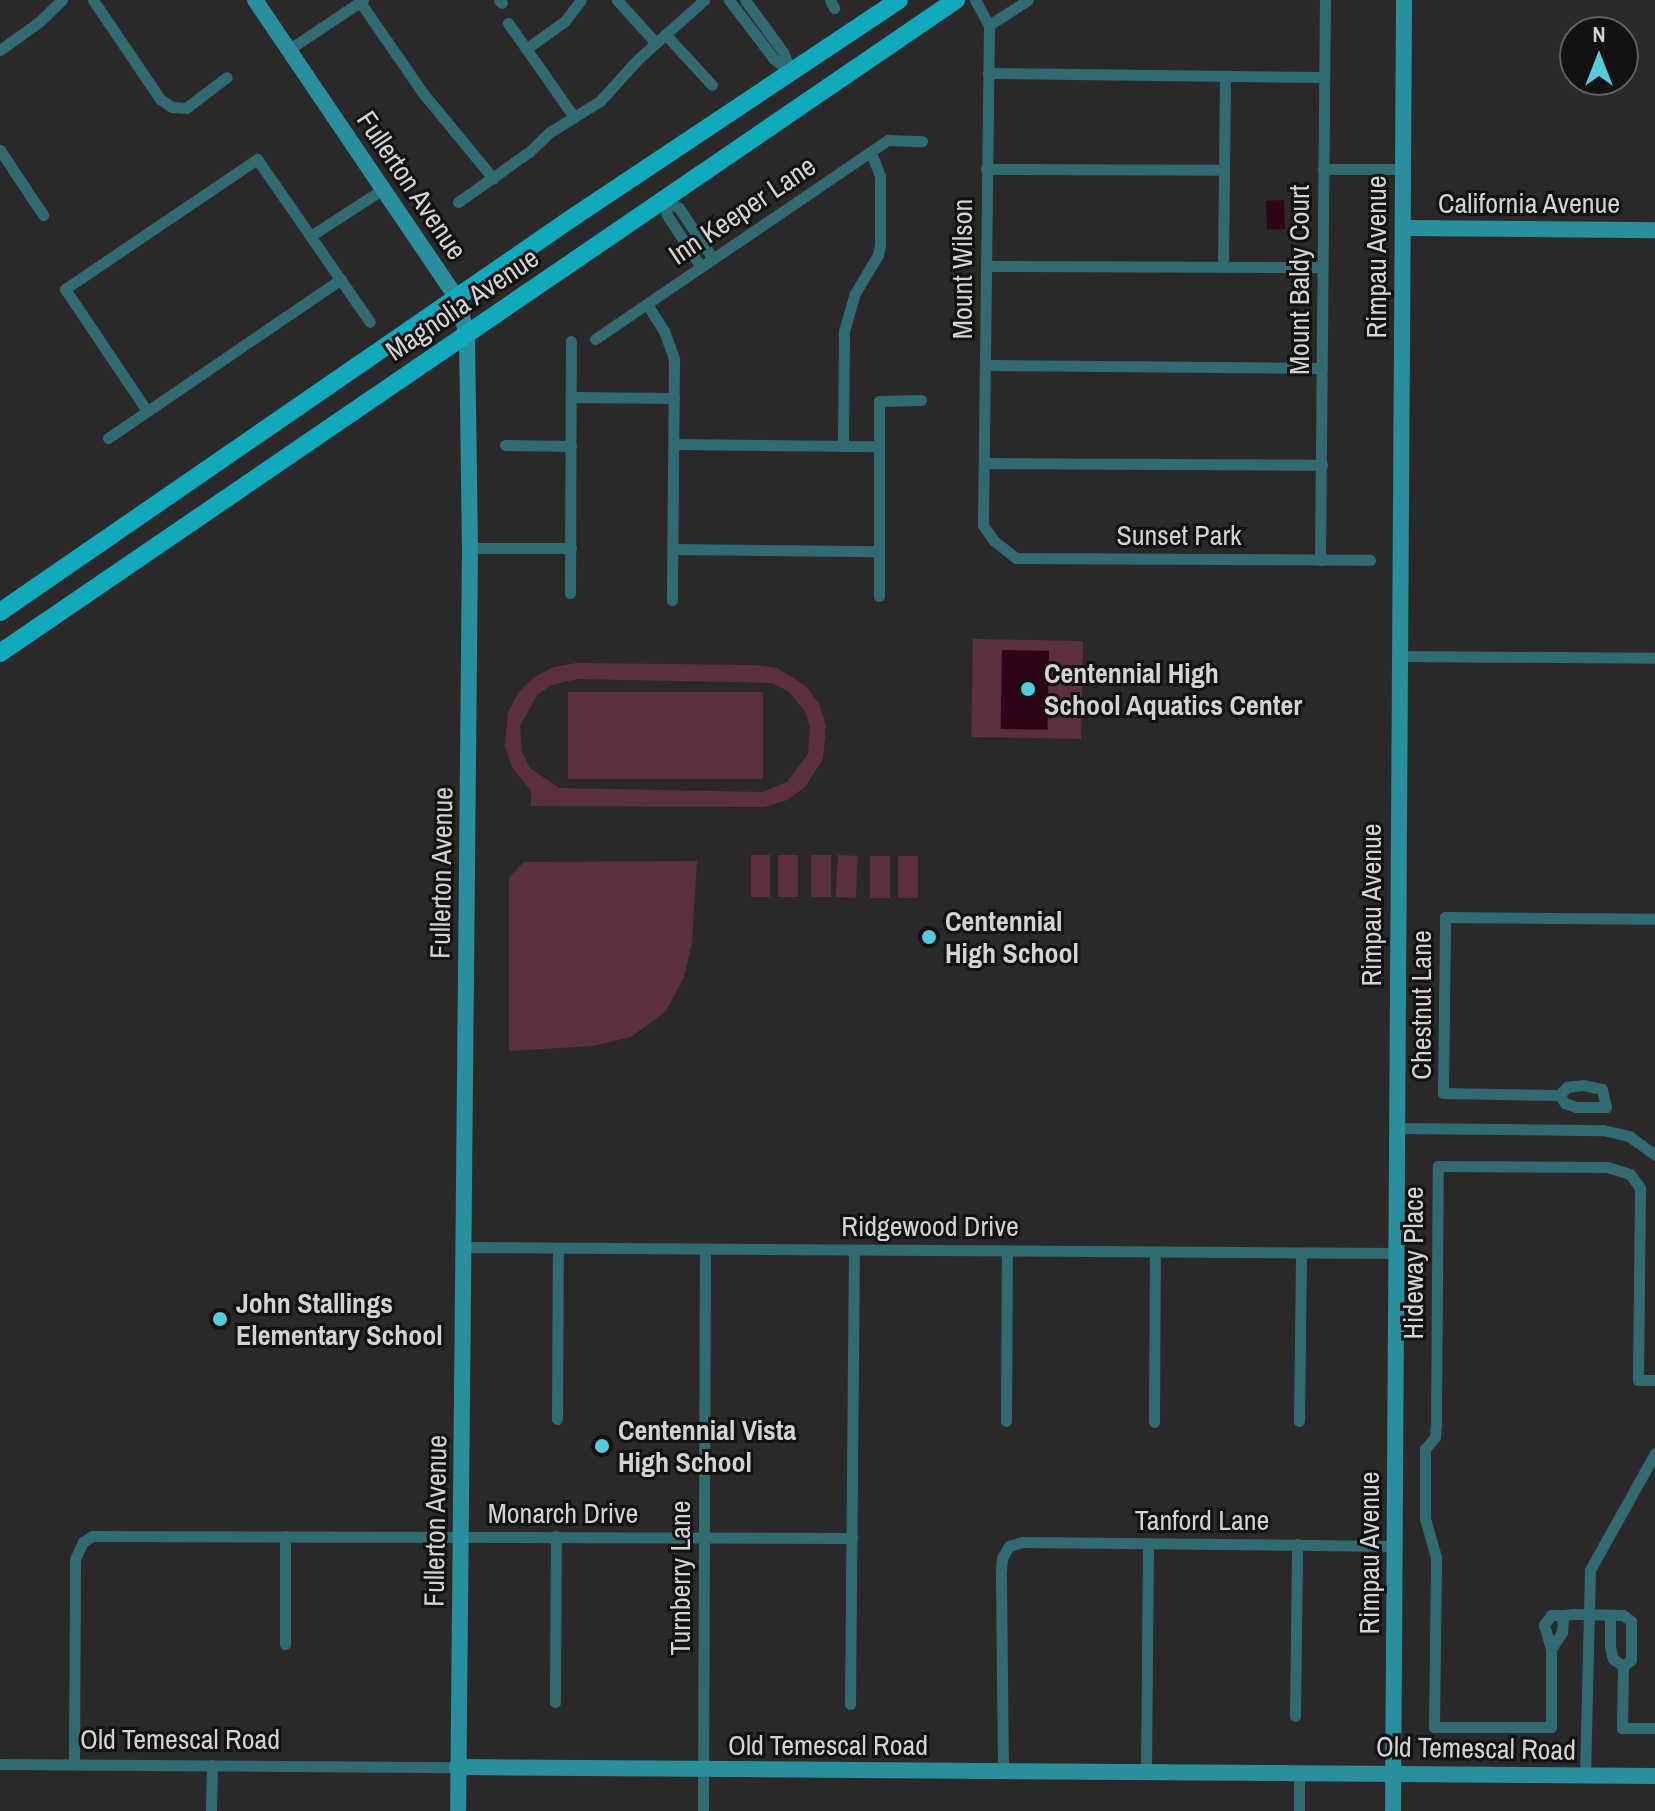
<!DOCTYPE html>
<style>
body{margin:0}
#map{position:relative;width:1655px;height:1811px;overflow:hidden;background:#2b2829;font-family:"Archivo Narrow",sans-serif}
div>[style]{position:absolute}
.green>*{inset:0;background:#5c2f3f;transform-origin:0 0}
.water>*{inset:0;background:#300418;transform-origin:0 0}
.street>*{height:11px;margin:-5.5px;padding:0 5.5px;transform-origin:5.5px;border-radius:5.5px;background:#326a72}
.secondary>*{height:16px;margin:-8px;padding:0 8px;transform-origin:8px;border-radius:8px;background:#298f9c}
.primary>*{height:18px;margin:-9px;padding:0 9px;transform-origin:9px;border-radius:9px;background:#11aabc}
.dots>*{width:22px;height:22px;translate:-50% -50%;box-sizing:border-box;border:4px solid #131112;border-radius:50%}
span{translate:-50% -50%;white-space:nowrap;text-align:center;line-height:1.15;-webkit-text-stroke:6px #131112;paint-order:stroke}
.street-label{font-size:28px;color:#d4d2d2}
.poi-label{font-size:28px;color:#d4d2d2;font-weight:700}
.left{translate:0 -50%;text-align:left}
.north{position:absolute;left:1559px;top:16px;width:80px;height:80px;box-sizing:border-box;background:#131112;border:2px solid #605e5f;border-radius:50%;rotate:0deg;font-size:22px;font-weight:700;line-height:32px;text-align:center;color:#d4d2d2}
.north::after{content:'';display:block;margin:auto;width:28px;height:36px;background:#53cbdb;clip-path:polygon(50% 0,100% 100%,50% 72%,0 100%)}
</style>
<div id="map">
<div class="green">
<div style="left:973px;top:639px;width:110px;height:98px;rotate:1deg"></div>
<div style="clip-path:polygon(evenodd,577px 663px,755px 665px,777px 668px,806px 686px,819px 704px,826px 725px,823px 759px,805px 787px,787px 800px,765px 807px,531px 806px,531px 791px,512px 767px,505px 746px,508px 713px,518px 693px,534px 677px,554px 667px,577px 663px,577px 679px,772px 683px,788px 691px,805px 711px,810px 728px,808px 754px,787px 782px,763px 792px,559px 788px,530px 768px,522px 752px,520px 726px,537px 695px,551px 685px,577px 679px)"></div>
<div style="left:568px;top:692px;width:195px;height:87px"></div>
<div style="left:751px;top:855px;width:19px;height:42px"></div>
<div style="left:778px;top:855px;width:20px;height:42px"></div>
<div style="left:811px;top:855px;width:20px;height:42px"></div>
<div style="left:838px;top:855px;width:20px;height:42px;rotate:3deg"></div>
<div style="left:870px;top:856px;width:20px;height:42px"></div>
<div style="left:898px;top:856px;width:20px;height:42px"></div>
<div style="clip-path:polygon(697px 861px,692px 942px,684px 977px,666px 1011px,631px 1037px,593px 1046px,509px 1051px,509px 877px,524px 862px)"></div>
</div>
<div class="water">
<div style="left:1284px;top:200px;width:29px;height:18px;rotate:88deg"></div>
<div style="left:1002px;top:650px;width:47px;height:79px;rotate:1deg"></div>
</div>
<div class="street">
<div style="left:93px;top:0;width:120px;rotate:55.9deg"></div>
<div style="left:160px;top:99px;width:14px;rotate:34deg"></div>
<div style="left:172px;top:107px;width:14px;rotate:4deg"></div>
<div style="left:186px;top:108px;width:51px;rotate:-37.1deg"></div>
<div style="left:499px;top:0;width:4px;rotate:45deg"></div>
<div style="left:617px;top:0;width:58px;rotate:47.8deg"></div>
<div style="left:729px;top:0;width:74px;rotate:52.7deg"></div>
<div style="left:774px;top:59px;width:23px;rotate:38deg"></div>
<div style="left:745px;top:0;width:64px;rotate:53.8deg"></div>
<div style="left:783px;top:52px;width:18px;rotate:68deg"></div>
<div style="left:830px;top:0;width:9px;rotate:63deg"></div>
<div style="left:975px;top:0;width:29px;rotate:61deg"></div>
<div style="left:989px;top:25px;width:500px;rotate:90.69deg"></div>
<div style="left:983px;top:525px;width:18px;rotate:56deg"></div>
<div style="left:993px;top:540px;width:29px;rotate:38deg"></div>
<div style="left:1016px;top:558px;width:354px;rotate:0.3deg"></div>
<div style="left:360px;top:2px;width:109px;rotate:55.4deg"></div>
<div style="left:422px;top:92px;width:112px;rotate:50.5deg"></div>
<div style="left:508px;top:23px;width:115px;rotate:54.9deg"></div>
<div style="left:989px;top:25px;width:46px;rotate:-32.7deg"></div>
<div style="left:665px;top:34px;width:69px;rotate:47.3deg"></div>
<div style="left:526px;top:49px;width:48px;rotate:-35.7deg"></div>
<div style="left:565px;top:21px;width:26px;rotate:-53deg"></div>
<div style="left:0;top:50px;width:48px;rotate:-35.7deg"></div>
<div style="left:39px;top:22px;width:32px;rotate:-44deg"></div>
<div style="left:288px;top:50px;width:90px;rotate:-33.7deg"></div>
<div style="left:988px;top:73px;width:336px;rotate:0.7deg"></div>
<div style="left:0;top:150px;width:78px;rotate:56.5deg"></div>
<div style="left:986px;top:169px;width:237px;rotate:0.2deg"></div>
<div style="left:1323px;top:169px;width:80px"></div>
<div style="left:665px;top:199px;width:16px;rotate:83deg"></div>
<div style="left:667px;top:215px;width:62px;rotate:56.8deg"></div>
<div style="left:665px;top:199px;width:17px;rotate:33deg"></div>
<div style="left:679px;top:208px;width:61px;rotate:56.3deg"></div>
<div style="left:458px;top:202px;width:87px;rotate:-35.2deg"></div>
<div style="left:529px;top:152px;width:29px;rotate:-44deg"></div>
<div style="left:550px;top:132px;width:59px;rotate:-31.8deg"></div>
<div style="left:600px;top:101px;width:55px;rotate:-47.9deg"></div>
<div style="left:637px;top:60px;width:90px;rotate:-41.8deg"></div>
<div style="left:312px;top:235px;width:85px;rotate:-32.9deg"></div>
<div style="left:987px;top:266px;width:335px;rotate:0.2deg"></div>
<div style="left:1223px;top:267px;width:190px;rotate:-89.4deg"></div>
<div style="left:647px;top:304px;width:32px;rotate:58deg"></div>
<div style="left:664px;top:331px;width:30px;rotate:70deg"></div>
<div style="left:674px;top:359px;width:241px;rotate:90.5deg"></div>
<div style="left:595px;top:339px;width:354px;rotate:-34.2deg"></div>
<div style="left:888px;top:140px;width:34px;rotate:2deg"></div>
<div style="left:985px;top:365px;width:337px;rotate:0.5deg"></div>
<div style="left:571px;top:397px;width:103px;rotate:0.6deg"></div>
<div style="left:147px;top:411px;width:147px;rotate:-123.9deg"></div>
<div style="left:65px;top:289px;width:232px;rotate:-34.1deg"></div>
<div style="left:257px;top:159px;width:198px;rotate:55.3deg"></div>
<div style="left:108px;top:438px;width:282px;rotate:-34.3deg"></div>
<div style="left:674px;top:444px;width:205px;rotate:0.6deg"></div>
<div style="left:505px;top:445px;width:66px;rotate:0.9deg"></div>
<div style="left:843px;top:446px;width:115px;rotate:-89.5deg"></div>
<div style="left:844px;top:331px;width:37px;rotate:-74deg"></div>
<div style="left:854px;top:295px;width:47px;rotate:-59deg"></div>
<div style="left:878px;top:255px;width:10px;rotate:-79deg"></div>
<div style="left:880px;top:245px;width:69px;rotate:-90deg"></div>
<div style="left:880px;top:176px;width:26px;rotate:-111deg"></div>
<div style="left:984px;top:463px;width:338px;rotate:0.3deg"></div>
<div style="left:470px;top:548px;width:101px"></div>
<div style="left:673px;top:549px;width:206px;rotate:0.6deg"></div>
<div style="left:1320px;top:560px;width:560px;rotate:-89.49deg"></div>
<div style="left:570px;top:593px;width:252px;rotate:-89.8deg"></div>
<div style="left:879px;top:596px;width:195px;rotate:-90deg"></div>
<div style="left:879px;top:401px;width:42px;rotate:-1.4deg"></div>
<div style="left:1399px;top:656px;width:256px;rotate:0.4deg"></div>
<div style="left:1559px;top:1095px;width:10px;rotate:53deg"></div>
<div style="left:1565px;top:1103px;width:12px;rotate:20deg"></div>
<div style="left:1576px;top:1107px;width:30px"></div>
<div style="left:1606px;top:1107px;width:18px;rotate:-103deg"></div>
<div style="left:1602px;top:1089px;width:19px;rotate:-168deg"></div>
<div style="left:1583px;top:1085px;width:16px;rotate:173deg"></div>
<div style="left:1567px;top:1087px;width:11px;rotate:135deg"></div>
<div style="left:1559px;top:1095px;width:116px;rotate:-179deg"></div>
<div style="left:1443px;top:1093px;width:176px;rotate:-89.3deg"></div>
<div style="left:1445px;top:917px;width:210px;rotate:0.5deg"></div>
<div style="left:1396px;top:1128px;width:207px;rotate:0.6deg"></div>
<div style="left:1603px;top:1130px;width:27px;rotate:13deg"></div>
<div style="left:1629px;top:1136px;width:32px;rotate:36deg"></div>
<div style="left:464px;top:1247px;width:932px;rotate:0.37deg"></div>
<div style="left:557px;top:1419px;width:171px;rotate:-89.7deg"></div>
<div style="left:1006px;top:1421px;width:170px;rotate:-89.7deg"></div>
<div style="left:1299px;top:1421px;width:168px;rotate:-89.3deg"></div>
<div style="left:1154px;top:1422px;width:170px;rotate:-89.7deg"></div>
<div style="left:1563px;top:1615px;width:17px;rotate:93deg"></div>
<div style="left:1562px;top:1632px;width:20px;rotate:123deg"></div>
<div style="left:1551px;top:1649px;width:25px;rotate:-106deg"></div>
<div style="left:1544px;top:1625px;width:12px;rotate:-55deg"></div>
<div style="left:1551px;top:1615px;width:12px"></div>
<div style="left:1563px;top:1615px;width:9px;rotate:-6deg"></div>
<div style="left:1572px;top:1614px;width:5px"></div>
<div style="left:1577px;top:1614px;width:46px;rotate:1.2deg"></div>
<div style="left:1623px;top:1615px;width:10px;rotate:37deg"></div>
<div style="left:1631px;top:1621px;width:39px;rotate:90deg"></div>
<div style="left:1631px;top:1660px;width:10px;rotate:143deg"></div>
<div style="left:1623px;top:1666px;width:12px;rotate:-145deg"></div>
<div style="left:1613px;top:1659px;width:12px;rotate:-104deg"></div>
<div style="left:1610px;top:1647px;width:32px;rotate:-90deg"></div>
<div style="left:285px;top:1644px;width:108px;rotate:-90deg"></div>
<div style="left:1551px;top:1649px;width:78px;rotate:90deg"></div>
<div style="left:1551px;top:1727px;width:117px;rotate:180deg"></div>
<div style="left:1434px;top:1727px;width:170px;rotate:-89.3deg"></div>
<div style="left:1436px;top:1557px;width:40px;rotate:-106deg"></div>
<div style="left:1425px;top:1519px;width:70px;rotate:-90deg"></div>
<div style="left:1425px;top:1449px;width:16px;rotate:-50deg"></div>
<div style="left:1435px;top:1437px;width:13px;rotate:-86deg"></div>
<div style="left:1436px;top:1424px;width:258px;rotate:-89.6deg"></div>
<div style="left:1438px;top:1166px;width:169px;rotate:0.3deg"></div>
<div style="left:1607px;top:1167px;width:24px;rotate:17deg"></div>
<div style="left:1630px;top:1174px;width:17px;rotate:54deg"></div>
<div style="left:1640px;top:1188px;width:192px;rotate:90.6deg"></div>
<div style="left:1638px;top:1380px;width:17px"></div>
<div style="left:1623px;top:1666px;width:62px;rotate:90.9deg"></div>
<div style="left:1622px;top:1728px;width:33px"></div>
<div style="left:555px;top:1702px;width:166px;rotate:-89.7deg"></div>
<div style="left:850px;top:1704px;width:454px;rotate:-89.5deg"></div>
<div style="left:1295px;top:1716px;width:172px;rotate:-89.3deg"></div>
<div style="left:0;top:1764px;width:457px;rotate:0.4deg"></div>
<div style="left:74px;top:1764px;width:205px;rotate:-89.7deg"></div>
<div style="left:75px;top:1559px;width:19px;rotate:-65deg"></div>
<div style="left:83px;top:1542px;width:11px;rotate:-34deg"></div>
<div style="left:92px;top:1536px;width:760px;rotate:0.15deg"></div>
<div style="left:1003px;top:1772px;width:201px;rotate:-90.6deg"></div>
<div style="left:1001px;top:1571px;width:13px;rotate:-86deg"></div>
<div style="left:1002px;top:1558px;width:14px;rotate:-60deg"></div>
<div style="left:1009px;top:1546px;width:15px;rotate:-16deg"></div>
<div style="left:1023px;top:1542px;width:372px;rotate:0.6deg"></div>
<div style="left:1146px;top:1773px;width:229px;rotate:-89.5deg"></div>
<div style="left:1585px;top:1775px;width:205px;rotate:-88.6deg"></div>
<div style="left:1590px;top:1570px;width:134px;rotate:-60.9deg"></div>
<div style="left:211px;top:1811px;width:46px;rotate:-88.8deg"></div>
<div style="left:703px;top:1811px;width:562px;rotate:-89.8deg"></div>
<div style="left:1299px;top:1811px;width:38px;rotate:-90deg"></div>
</div>
<div class="secondary">
<div style="left:255px;top:0;width:360px;rotate:55.9deg"></div>
<div style="left:457px;top:298px;width:38px;rotate:75deg"></div>
<div style="left:467px;top:335px;width:213px;rotate:89.2deg"></div>
<div style="left:470px;top:548px;width:1263px;rotate:90.54deg"></div>
<div style="left:1403px;top:228px;width:252px;rotate:0.5deg"></div>
<div style="left:457px;top:1767px;width:1198px;rotate:0.43deg"></div>
<div style="left:1393px;top:1811px;width:1811px;rotate:-89.65deg"></div>
</div>
<div class="primary">
<div style="left:0;top:612px;width:695px;rotate:-34.56deg"></div>
<div style="left:572px;top:218px;width:393px;rotate:-33.7deg"></div>
<div style="left:0;top:653px;width:1158px;rotate:-34.34deg"></div>
</div>
<div class="dots">
<div style="left:1028px;top:689px;background:#53cbdb"></div>
<div style="left:929px;top:937px;background:#53cbdb"></div>
<div style="left:220px;top:1319px;background:#53cbdb"></div>
<div style="left:602px;top:1446px;background:#53cbdb"></div>
</div>
<div class="street-label">
<span style="left:412px;top:185px;rotate:56deg">Fullerton Avenue</span>
<span style="left:1529px;top:203px">California Avenue</span>
<span style="left:742px;top:210px;rotate:-34deg">Inn Keeper Lane</span>
<span style="left:1376px;top:257px;rotate:-90deg">Rimpau Avenue</span>
<span style="left:962px;top:269px;rotate:-90deg">Mount Wilson</span>
<span style="left:1299px;top:280px;rotate:-90deg">Mount Baldy Court</span>
<span style="left:462px;top:304px;rotate:-34deg">Magnolia Avenue</span>
<span style="left:1179px;top:535px">Sunset Park</span>
<span style="left:441px;top:873px;rotate:-89deg">Fullerton Avenue</span>
<span style="left:1371px;top:905px;rotate:-90deg">Rimpau Avenue</span>
<span style="left:1421px;top:1005px;rotate:-90deg">Chestnut Lane</span>
<span style="left:930px;top:1226px">Ridgewood Drive</span>
<span style="left:1413px;top:1263px;rotate:-90deg">Hideway Place</span>
<span style="left:563px;top:1513px">Monarch Drive</span>
<span style="left:1202px;top:1520px">Tanford Lane</span>
<span style="left:435px;top:1521px;rotate:-89deg">Fullerton Avenue</span>
<span style="left:1369px;top:1553px;rotate:-90deg">Rimpau Avenue</span>
<span style="left:680px;top:1578px;rotate:-90deg">Turnberry Lane</span>
<span style="left:180px;top:1739px">Old Temescal Road</span>
<span style="left:828px;top:1745px">Old Temescal Road</span>
<span style="left:1476px;top:1748px;rotate:1deg">Old Temescal Road</span>
</div>
<div class="poi-label">
<span class="left" style="left:1044px;top:689px">Centennial High<br>School Aquatics Center</span>
<span class="left" style="left:945px;top:937px">Centennial<br>High School</span>
<span class="left" style="left:236px;top:1319px">John Stallings<br>Elementary School</span>
<span class="left" style="left:618px;top:1446px">Centennial Vista<br>High School</span>
</div>
<div class="north">N</div>
</div>
